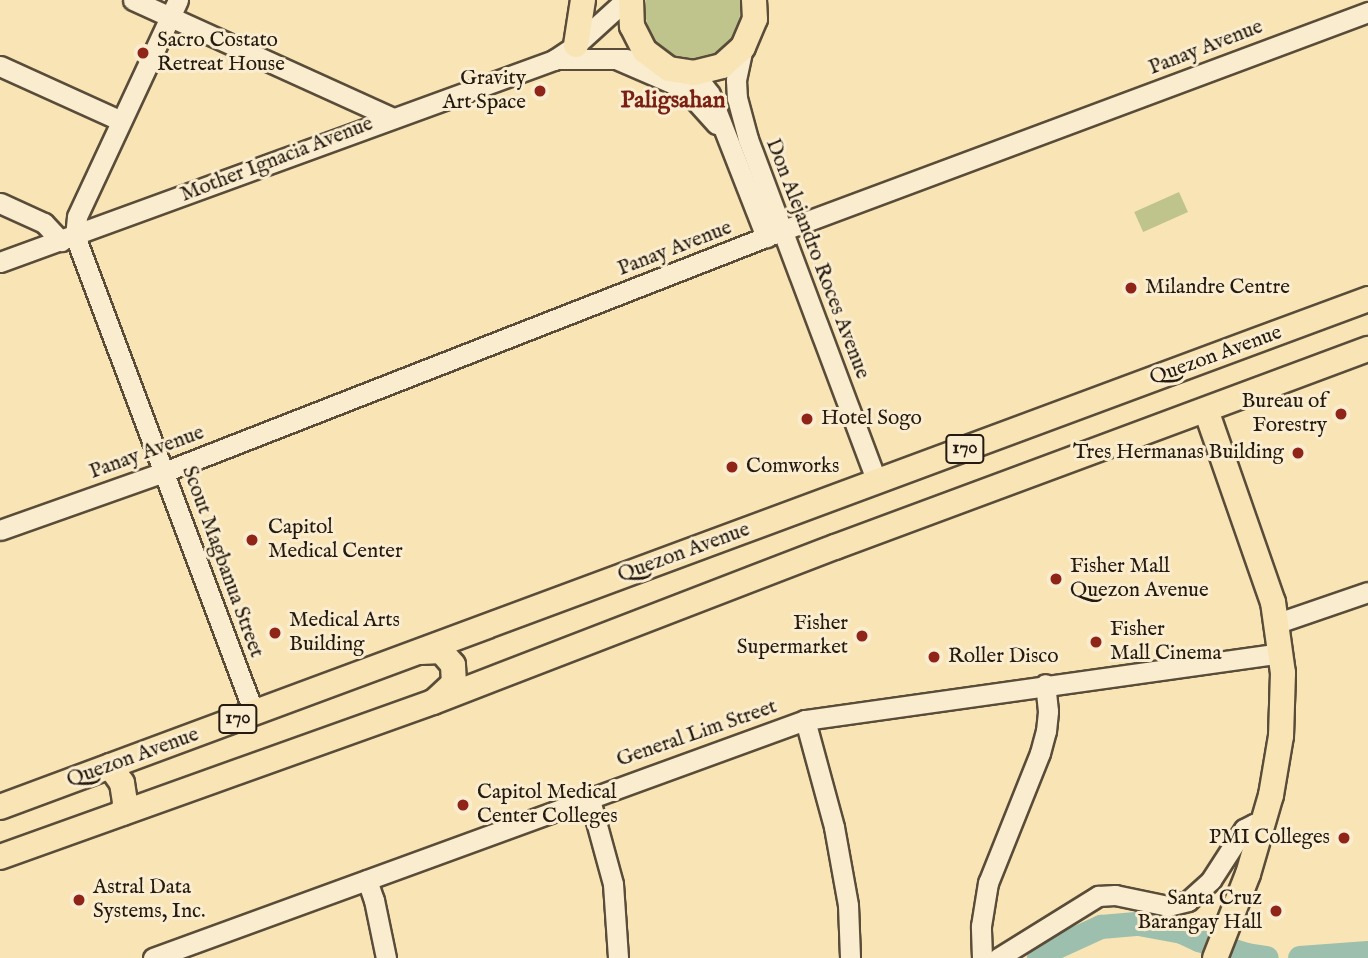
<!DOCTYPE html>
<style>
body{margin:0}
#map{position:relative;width:1368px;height:958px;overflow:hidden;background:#f8e4b5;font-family:"IM FELL English",serif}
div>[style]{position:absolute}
.green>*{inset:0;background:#bfc48c;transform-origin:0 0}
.river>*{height:24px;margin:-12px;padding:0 12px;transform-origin:12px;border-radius:12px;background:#9dbfad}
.roads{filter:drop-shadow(2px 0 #594c39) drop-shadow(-2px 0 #594c39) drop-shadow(0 2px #594c39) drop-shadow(0 -2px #594c39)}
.minor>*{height:19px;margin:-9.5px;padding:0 9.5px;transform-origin:9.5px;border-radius:9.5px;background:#faedcf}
.major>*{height:24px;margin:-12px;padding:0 12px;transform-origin:12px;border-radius:12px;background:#f8e4b5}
.dots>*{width:19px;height:19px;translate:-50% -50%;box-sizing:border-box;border:4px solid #faedcf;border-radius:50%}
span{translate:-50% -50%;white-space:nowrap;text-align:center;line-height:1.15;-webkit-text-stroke:6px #faedcf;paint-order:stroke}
.shield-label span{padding:2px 5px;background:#faedcf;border:2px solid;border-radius:5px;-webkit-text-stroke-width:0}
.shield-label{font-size:19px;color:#241a10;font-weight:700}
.poi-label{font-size:21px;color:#241a10}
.left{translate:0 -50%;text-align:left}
.right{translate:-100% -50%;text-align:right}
.street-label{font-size:21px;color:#241a10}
.quarter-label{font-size:24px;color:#7a1f14;font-weight:700}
</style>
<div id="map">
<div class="green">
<div style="clip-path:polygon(646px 0,741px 0,739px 29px,725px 49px,715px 56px,691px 60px,679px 58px,667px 53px,651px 36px,644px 12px)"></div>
<div style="left:1179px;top:192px;width:22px;height:49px;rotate:66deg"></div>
</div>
<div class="river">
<div style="left:1039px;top:958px;width:7px;rotate:-45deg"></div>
<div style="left:1044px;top:953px;width:63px;rotate:-24.5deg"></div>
<div style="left:1101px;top:927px;width:38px;rotate:-5deg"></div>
<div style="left:1139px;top:924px;width:44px;rotate:10.5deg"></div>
<div style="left:1182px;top:932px;width:19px;rotate:25deg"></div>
<div style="left:1199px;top:940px;width:50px;rotate:17.4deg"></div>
<div style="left:1247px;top:955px;width:20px;rotate:9deg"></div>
<div style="left:1300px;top:958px;width:68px;rotate:-4.2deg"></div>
</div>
<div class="roads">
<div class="minor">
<div style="left:133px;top:0;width:283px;rotate:24.4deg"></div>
<div style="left:178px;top:0;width:239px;rotate:115deg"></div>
<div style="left:77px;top:217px;width:19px;rotate:96deg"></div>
<div style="left:75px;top:236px;width:509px;rotate:69.43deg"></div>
<div style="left:743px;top:47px;width:34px;rotate:102deg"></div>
<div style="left:736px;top:80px;width:18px;rotate:87deg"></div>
<div style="left:737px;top:98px;width:42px;rotate:75deg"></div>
<div style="left:748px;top:139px;width:366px;rotate:69.4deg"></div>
<div style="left:555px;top:59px;width:72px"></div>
<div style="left:616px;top:59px;width:63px;rotate:23.3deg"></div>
<div style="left:674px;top:84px;width:21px;rotate:35deg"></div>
<div style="left:691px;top:96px;width:38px;rotate:48deg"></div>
<div style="left:0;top:66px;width:133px;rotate:24.4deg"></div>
<div style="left:694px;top:73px;width:26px;rotate:53deg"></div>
<div style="left:710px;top:94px;width:154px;rotate:68.6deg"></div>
<div style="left:0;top:203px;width:48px;rotate:24.4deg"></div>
<div style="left:44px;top:223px;width:25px;rotate:47deg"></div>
<div style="left:0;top:262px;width:590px;rotate:-20.03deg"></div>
<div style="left:554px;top:60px;width:27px;rotate:-34deg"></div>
<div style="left:576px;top:45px;width:61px;rotate:-42.3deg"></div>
<div style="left:621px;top:4px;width:10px;rotate:-24deg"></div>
<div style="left:0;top:530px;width:174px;rotate:-19.5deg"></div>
<div style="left:164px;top:472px;width:662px;rotate:-21.34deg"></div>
<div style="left:781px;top:231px;width:627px;rotate:-20.46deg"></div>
<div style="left:1275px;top:624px;width:98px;rotate:-19deg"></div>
<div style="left:805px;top:720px;width:111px;rotate:74.8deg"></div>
<div style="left:834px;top:827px;width:79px;rotate:79.8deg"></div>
<div style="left:848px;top:905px;width:53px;rotate:87.8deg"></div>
<div style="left:589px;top:796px;width:91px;rotate:74.7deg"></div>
<div style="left:613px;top:884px;width:74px;rotate:86.1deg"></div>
<div style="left:367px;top:880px;width:21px;rotate:71deg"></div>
<div style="left:374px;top:900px;width:59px;rotate:78.3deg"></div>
<div style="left:153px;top:958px;width:694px;rotate:-20.05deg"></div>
<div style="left:805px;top:720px;width:481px;rotate:-8deg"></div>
<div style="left:982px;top:958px;width:32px;rotate:-92deg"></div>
<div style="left:981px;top:926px;width:44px;rotate:-80.8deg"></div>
<div style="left:988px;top:883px;width:140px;rotate:-68.2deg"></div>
<div style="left:1040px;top:753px;width:23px;rotate:-75deg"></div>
<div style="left:1046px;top:731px;width:20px;rotate:-84deg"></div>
<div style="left:1048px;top:711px;width:27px;rotate:-96deg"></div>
<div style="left:998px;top:958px;width:118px;rotate:-31.8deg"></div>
<div style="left:1098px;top:896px;width:17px;rotate:-3deg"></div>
<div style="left:1115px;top:895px;width:54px;rotate:11.7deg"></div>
<div style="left:1168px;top:906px;width:21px;rotate:-14deg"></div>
<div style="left:1188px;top:901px;width:31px;rotate:-42deg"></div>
<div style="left:1211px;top:880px;width:61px;rotate:-57.1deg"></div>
<div style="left:1244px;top:829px;width:11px;rotate:-27deg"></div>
<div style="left:1254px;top:824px;width:9px;rotate:13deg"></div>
</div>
<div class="major">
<div style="left:631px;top:0;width:26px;rotate:88deg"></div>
<div style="left:632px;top:26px;width:28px;rotate:63deg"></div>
<div style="left:645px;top:51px;width:30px;rotate:37deg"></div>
<div style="left:669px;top:69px;width:25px;rotate:9deg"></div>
<div style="left:694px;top:73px;width:29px;rotate:-14deg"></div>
<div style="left:722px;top:66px;width:28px;rotate:-42deg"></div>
<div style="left:743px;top:47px;width:30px;rotate:-67deg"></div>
<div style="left:755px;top:19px;width:19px;rotate:-93deg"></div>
<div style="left:576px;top:45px;width:46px;rotate:-81.2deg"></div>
<div style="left:1206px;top:410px;width:203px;rotate:70.8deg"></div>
<div style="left:1273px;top:602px;width:72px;rotate:82deg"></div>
<div style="left:1283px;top:673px;width:63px;rotate:91.8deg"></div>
<div style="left:1281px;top:736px;width:60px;rotate:99.6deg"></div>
<div style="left:1271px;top:795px;width:82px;rotate:106.2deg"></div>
<div style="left:1248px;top:874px;width:90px;rotate:111.4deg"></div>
<div style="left:421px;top:652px;width:20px;rotate:-3deg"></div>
<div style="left:441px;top:651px;width:18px;rotate:49deg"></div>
<div style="left:453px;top:665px;width:18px;rotate:87deg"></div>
<div style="left:454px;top:683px;width:25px;rotate:137deg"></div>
<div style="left:110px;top:766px;width:21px;rotate:55deg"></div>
<div style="left:122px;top:783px;width:20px;rotate:81deg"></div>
<div style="left:125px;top:803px;width:10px;rotate:101deg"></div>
<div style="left:0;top:807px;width:1459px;rotate:-20.37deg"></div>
<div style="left:0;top:857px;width:460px;rotate:-19.7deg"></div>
<div style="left:433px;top:702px;width:431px;rotate:-21.1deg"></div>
<div style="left:835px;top:547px;width:569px;rotate:-20.38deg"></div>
</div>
</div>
<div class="dots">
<div style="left:143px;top:53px;background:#8f2418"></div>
<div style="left:540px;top:91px;background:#8f2418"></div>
<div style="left:1131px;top:288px;background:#8f2418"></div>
<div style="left:1341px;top:414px;background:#8f2418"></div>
<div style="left:807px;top:419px;background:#8f2418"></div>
<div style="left:1298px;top:453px;background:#8f2418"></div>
<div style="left:732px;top:467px;background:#8f2418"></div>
<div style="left:252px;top:540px;background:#8f2418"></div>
<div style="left:1056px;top:579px;background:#8f2418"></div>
<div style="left:275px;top:633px;background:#8f2418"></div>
<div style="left:862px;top:636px;background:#8f2418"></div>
<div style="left:1096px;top:642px;background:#8f2418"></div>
<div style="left:934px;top:657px;background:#8f2418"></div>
<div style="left:463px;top:805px;background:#8f2418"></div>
<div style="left:1344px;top:838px;background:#8f2418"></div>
<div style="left:79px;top:900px;background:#8f2418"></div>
<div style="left:1276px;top:911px;background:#8f2418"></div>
</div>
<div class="shield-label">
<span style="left:965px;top:449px">170</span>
<span style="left:238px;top:719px">170</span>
</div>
<div class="poi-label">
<span class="left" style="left:157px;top:53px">Sacro Costato<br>Retreat House</span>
<span class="right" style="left:526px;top:91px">Gravity<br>Art Space</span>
<span class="left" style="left:1145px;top:288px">Milandre Centre</span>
<span class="right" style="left:1327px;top:414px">Bureau of<br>Forestry</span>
<span class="left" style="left:821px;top:419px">Hotel Sogo</span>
<span class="right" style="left:1284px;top:453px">Tres Hermanas Building</span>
<span class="left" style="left:746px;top:467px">Comworks</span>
<span class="left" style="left:268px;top:540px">Capitol<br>Medical Center</span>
<span class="left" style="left:1070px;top:579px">Fisher Mall<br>Quezon Avenue</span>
<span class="left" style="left:289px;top:633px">Medical Arts<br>Building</span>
<span class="right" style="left:848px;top:636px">Fisher<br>Supermarket</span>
<span class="left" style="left:1110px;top:642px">Fisher<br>Mall Cinema</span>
<span class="left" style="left:948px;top:657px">Roller Disco</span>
<span class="left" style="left:477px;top:805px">Capitol Medical<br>Center Colleges</span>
<span class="right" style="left:1330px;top:838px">PMI Colleges</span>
<span class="left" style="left:93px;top:900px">Astral Data<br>Systems, Inc.</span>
<span class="right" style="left:1262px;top:911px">Santa Cruz<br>Barangay Hall</span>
</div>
<div class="street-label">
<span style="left:1206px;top:48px;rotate:-21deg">Panay Avenue</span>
<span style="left:277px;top:160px;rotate:-21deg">Mother Ignacia Avenue</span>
<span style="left:675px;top:249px;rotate:-21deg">Panay Avenue</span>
<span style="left:817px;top:259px;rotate:69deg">Don Alejandro Roces Avenue</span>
<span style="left:1216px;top:356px;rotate:-20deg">Quezon Avenue</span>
<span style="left:147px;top:453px;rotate:-20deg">Panay Avenue</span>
<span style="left:684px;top:553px;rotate:-20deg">Quezon Avenue</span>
<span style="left:222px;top:562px;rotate:70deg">Scout Magbanua Street</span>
<span style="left:697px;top:734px;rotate:-19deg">General Lim Street</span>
<span style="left:133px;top:758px;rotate:-20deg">Quezon Avenue</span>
</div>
<div class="quarter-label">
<span style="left:673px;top:101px">Paligsahan</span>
</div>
</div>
